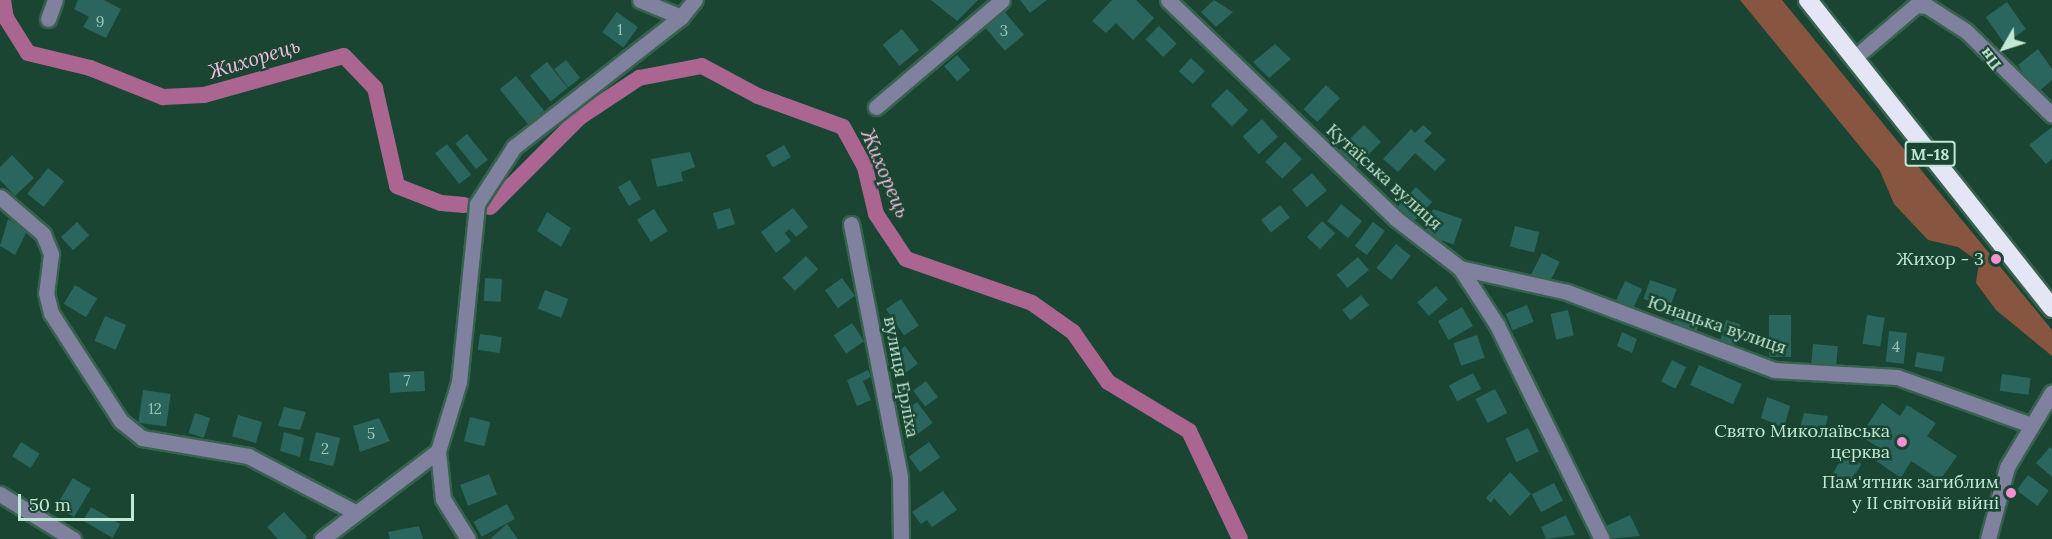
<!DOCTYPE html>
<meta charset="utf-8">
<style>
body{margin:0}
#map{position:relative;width:2052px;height:539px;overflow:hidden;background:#194532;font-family:Lora,serif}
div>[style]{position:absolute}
.green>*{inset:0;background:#885541}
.canal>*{height:16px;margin:-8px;padding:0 8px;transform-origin:8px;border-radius:8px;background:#ab6591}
.building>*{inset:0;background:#2a665d;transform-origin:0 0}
.roads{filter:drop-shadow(2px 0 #37624f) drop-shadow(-2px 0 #37624f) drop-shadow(0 2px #37624f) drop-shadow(0 -2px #37624f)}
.minor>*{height:15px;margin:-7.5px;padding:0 7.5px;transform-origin:7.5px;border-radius:7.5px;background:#7f819f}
.highway>*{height:18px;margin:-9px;padding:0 9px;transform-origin:9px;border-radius:9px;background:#e5e6f5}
.dots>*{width:16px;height:16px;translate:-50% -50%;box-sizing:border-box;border:3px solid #194532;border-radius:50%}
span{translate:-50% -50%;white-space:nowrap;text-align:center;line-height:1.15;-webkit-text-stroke:5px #194532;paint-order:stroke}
.number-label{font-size:15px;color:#9bc8b6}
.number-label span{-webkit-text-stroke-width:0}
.shield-label span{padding:2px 4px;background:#194532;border:2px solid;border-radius:4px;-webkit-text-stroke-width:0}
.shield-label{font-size:16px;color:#c1e8d4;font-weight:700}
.street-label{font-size:18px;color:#c1e8d4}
.poi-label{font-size:18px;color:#c1e8d4}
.right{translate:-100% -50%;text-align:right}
.water-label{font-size:20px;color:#f7bcdf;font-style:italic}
.north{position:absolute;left:1974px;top:18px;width:60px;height:60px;-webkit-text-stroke:4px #194532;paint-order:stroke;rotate:231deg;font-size:16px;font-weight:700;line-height:24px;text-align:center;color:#c1e8d4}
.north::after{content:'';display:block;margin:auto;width:21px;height:27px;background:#c1e8d4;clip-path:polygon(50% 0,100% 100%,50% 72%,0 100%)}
.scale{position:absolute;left:18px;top:494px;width:116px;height:27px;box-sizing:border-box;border:3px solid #c1e8d4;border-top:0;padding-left:8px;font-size:18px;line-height:21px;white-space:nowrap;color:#c1e8d4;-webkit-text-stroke:4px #194532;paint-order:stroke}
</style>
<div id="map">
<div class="green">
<div style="clip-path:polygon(1740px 0,1782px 0,2052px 330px,2052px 356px,1996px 310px,1976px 283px,1979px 262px,1958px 247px,1928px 240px,1894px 204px,1880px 171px)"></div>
</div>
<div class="canal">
<div style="left:3px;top:0;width:18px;rotate:81deg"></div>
<div style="left:6px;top:18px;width:41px;rotate:57.8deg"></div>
<div style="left:28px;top:53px;width:64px;rotate:13.6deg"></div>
<div style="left:90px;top:68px;width:79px;rotate:21.7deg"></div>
<div style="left:163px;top:97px;width:41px;rotate:-2.8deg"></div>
<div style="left:204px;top:95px;width:145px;rotate:-15.6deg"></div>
<div style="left:344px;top:56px;width:45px;rotate:45.9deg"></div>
<div style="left:375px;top:88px;width:100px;rotate:77.3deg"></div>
<div style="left:397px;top:186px;width:47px;rotate:21.1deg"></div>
<div style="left:441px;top:203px;width:23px;rotate:5deg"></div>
<div style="left:490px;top:207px;width:127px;rotate:-45deg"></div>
<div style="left:580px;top:117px;width:71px;rotate:-33.5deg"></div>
<div style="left:639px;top:78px;width:64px;rotate:-10.8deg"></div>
<div style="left:702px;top:66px;width:64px;rotate:28.2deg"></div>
<div style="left:758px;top:96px;width:90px;rotate:20deg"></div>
<div style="left:843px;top:127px;width:46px;rotate:61.2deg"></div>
<div style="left:865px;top:167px;width:48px;rotate:76.8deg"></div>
<div style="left:876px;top:214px;width:54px;rotate:56.3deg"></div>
<div style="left:906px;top:259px;width:133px;rotate:19.2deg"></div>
<div style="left:1032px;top:303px;width:50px;rotate:35.3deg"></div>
<div style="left:1073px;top:332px;width:61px;rotate:55deg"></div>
<div style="left:1108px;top:382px;width:95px;rotate:31.2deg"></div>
<div style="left:1189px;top:431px;width:119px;rotate:64.7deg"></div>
</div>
<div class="building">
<div style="clip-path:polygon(78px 0,104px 0,121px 9px,106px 38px,83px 27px,89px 17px,74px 9px)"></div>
<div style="clip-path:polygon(931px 0,978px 0,957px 21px)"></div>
<div style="clip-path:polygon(1020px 0,1047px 0,1030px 13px)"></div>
<div style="clip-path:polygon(1112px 0,1136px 0,1154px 18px,1133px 40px,1116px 23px,1106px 33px,1092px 21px)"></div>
<div style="clip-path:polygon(1214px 0,1233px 12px,1216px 27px,1201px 12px)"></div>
<div style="left:2007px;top:2px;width:33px;height:26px;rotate:55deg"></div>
<div style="left:1004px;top:11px;width:31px;height:25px;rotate:50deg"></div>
<div style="left:617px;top:12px;width:26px;height:25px;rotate:36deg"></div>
<div style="left:1159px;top:26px;width:25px;height:19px;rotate:45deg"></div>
<div style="left:902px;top:29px;width:27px;height:25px;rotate:51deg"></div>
<div style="clip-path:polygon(1275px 44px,1291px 59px,1269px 78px,1253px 62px)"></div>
<div style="clip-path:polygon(2038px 49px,2052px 69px,2052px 80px,2037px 93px,2018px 65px)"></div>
<div style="left:957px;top:55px;width:20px;height:17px;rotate:49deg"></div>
<div style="left:1191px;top:58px;width:19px;height:18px;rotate:43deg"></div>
<div style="left:566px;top:60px;width:23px;height:15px;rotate:52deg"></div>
<div style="left:547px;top:62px;width:33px;height:22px;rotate:51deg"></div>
<div style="left:516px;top:76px;width:45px;height:21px;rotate:51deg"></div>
<div style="left:1326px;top:85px;width:19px;height:33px;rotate:43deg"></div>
<div style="left:1227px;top:89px;width:30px;height:23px;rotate:45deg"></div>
<div style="left:1262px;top:119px;width:24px;height:26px;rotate:48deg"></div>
<div style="left:1364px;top:125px;width:24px;height:37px;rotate:45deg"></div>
<div style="clip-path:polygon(1423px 125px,1432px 133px,1424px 141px,1446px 160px,1435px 171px,1415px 153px,1398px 172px,1383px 159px,1411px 129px,1415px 133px)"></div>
<div style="clip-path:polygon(2052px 127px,2052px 159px,2046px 164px,2029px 145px)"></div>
<div style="left:467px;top:134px;width:33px;height:15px;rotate:51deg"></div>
<div style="left:1285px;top:142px;width:24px;height:28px;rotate:45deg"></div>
<div style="left:447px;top:144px;width:39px;height:15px;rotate:52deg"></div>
<div style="left:784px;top:145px;width:14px;height:21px;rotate:60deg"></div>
<div style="clip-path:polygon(690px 152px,695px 167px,681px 172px,683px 181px,657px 187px,651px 159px)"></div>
<div style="clip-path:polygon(12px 155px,34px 178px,15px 196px,0 180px,0 167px)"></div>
<div style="left:48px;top:168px;width:21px;height:33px;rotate:39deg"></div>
<div style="left:1312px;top:173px;width:23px;height:26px;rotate:50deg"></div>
<div style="left:630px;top:180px;width:22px;height:14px;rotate:60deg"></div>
<div style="left:1416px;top:187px;width:22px;height:30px;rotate:43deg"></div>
<div style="left:1341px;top:204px;width:27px;height:22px;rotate:39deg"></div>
<div style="left:1280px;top:205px;width:16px;height:24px;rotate:52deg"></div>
<div style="left:730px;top:208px;width:17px;height:18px;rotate:73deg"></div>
<div style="clip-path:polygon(793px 208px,808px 227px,796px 237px,789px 229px,785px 233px,791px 241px,776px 253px,761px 232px)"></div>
<div style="left:654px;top:209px;width:26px;height:20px;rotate:58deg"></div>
<div style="left:1433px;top:209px;width:31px;height:27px;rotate:19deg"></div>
<div style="clip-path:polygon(547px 212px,571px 228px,561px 247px,537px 231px)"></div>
<div style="clip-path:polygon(8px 219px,27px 231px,15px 255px,0 246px)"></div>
<div style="left:1322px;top:221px;width:18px;height:22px;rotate:43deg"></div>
<div style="left:77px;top:222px;width:18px;height:22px;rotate:47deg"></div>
<div style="left:1373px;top:222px;width:15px;height:30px;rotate:37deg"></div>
<div style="left:1515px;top:226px;width:25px;height:21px;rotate:14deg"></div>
<div style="left:1396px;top:244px;width:19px;height:31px;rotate:39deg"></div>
<div style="left:1542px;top:253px;width:20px;height:26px;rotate:27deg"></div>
<div style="left:806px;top:256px;width:18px;height:32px;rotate:47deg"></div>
<div style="left:1358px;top:257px;width:17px;height:28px;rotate:50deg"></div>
<div style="left:485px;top:278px;width:17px;height:23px;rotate:3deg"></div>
<div style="left:842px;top:278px;width:22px;height:21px;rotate:54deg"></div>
<div style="left:1650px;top:280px;width:28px;height:20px;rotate:19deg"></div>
<div style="left:1625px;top:281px;width:19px;height:24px;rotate:25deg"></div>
<div style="left:75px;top:285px;width:26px;height:22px;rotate:31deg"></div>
<div style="left:1436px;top:286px;width:18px;height:25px;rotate:49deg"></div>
<div style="left:545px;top:290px;width:25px;height:20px;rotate:21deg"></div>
<div style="left:1361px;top:295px;width:13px;height:24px;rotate:51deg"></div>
<div style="left:901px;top:299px;width:32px;height:18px;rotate:56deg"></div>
<div style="left:1527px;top:305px;width:18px;height:23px;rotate:68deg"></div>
<div style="left:1462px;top:307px;width:22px;height:28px;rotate:60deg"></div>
<div style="left:1678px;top:308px;width:25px;height:18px;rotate:18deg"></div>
<div style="left:1568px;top:310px;width:26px;height:18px;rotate:77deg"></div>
<div style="left:1769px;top:315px;width:22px;height:42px"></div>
<div style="left:1867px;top:315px;width:18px;height:29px;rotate:9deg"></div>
<div style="left:105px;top:316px;width:23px;height:27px;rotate:23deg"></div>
<div style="left:1726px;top:320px;width:15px;height:22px;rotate:16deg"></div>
<div style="left:852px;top:323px;width:22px;height:22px;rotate:56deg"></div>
<div style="left:1889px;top:331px;width:18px;height:31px;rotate:6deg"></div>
<div style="clip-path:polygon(1622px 332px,1637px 339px,1632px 353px,1617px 346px)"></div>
<div style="left:480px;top:334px;width:22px;height:16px;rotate:8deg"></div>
<div style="left:1477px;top:335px;width:24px;height:25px;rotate:71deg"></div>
<div style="left:1813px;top:344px;width:25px;height:19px;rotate:5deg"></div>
<div style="left:905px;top:346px;width:22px;height:17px;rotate:54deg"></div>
<div style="left:1917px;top:352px;width:28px;height:15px;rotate:10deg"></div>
<div style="left:1672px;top:360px;width:16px;height:24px;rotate:27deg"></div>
<div style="left:1699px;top:365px;width:47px;height:22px;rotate:24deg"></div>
<div style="clip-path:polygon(868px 370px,871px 377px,863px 381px,871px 400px,857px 406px,847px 380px)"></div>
<div style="left:424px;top:371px;width:20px;height:35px;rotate:87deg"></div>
<div style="left:1473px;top:373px;width:18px;height:27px;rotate:63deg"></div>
<div style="left:2002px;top:374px;width:29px;height:17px;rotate:8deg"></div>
<div style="left:926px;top:381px;width:20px;height:16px;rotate:53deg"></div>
<div style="left:1495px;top:389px;width:27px;height:22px;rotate:63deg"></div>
<div style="left:143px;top:390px;width:28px;height:33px;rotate:8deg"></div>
<div style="clip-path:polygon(1767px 397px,1790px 406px,1784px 428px,1761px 418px)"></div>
<div style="left:917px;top:402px;width:26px;height:19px;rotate:53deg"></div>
<div style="clip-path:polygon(1882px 403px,1900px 416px,1907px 405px,1936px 423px,1927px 436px,1957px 456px,1940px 480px,1911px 461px,1901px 478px,1872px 458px,1878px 447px,1860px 436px)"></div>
<div style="clip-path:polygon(284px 407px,306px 412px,300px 430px,278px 426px)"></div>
<div style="left:195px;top:413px;width:16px;height:21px;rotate:18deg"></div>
<div style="clip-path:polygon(1804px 413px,1828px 416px,1823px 437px,1799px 432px)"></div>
<div style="left:238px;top:415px;width:25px;height:22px;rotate:16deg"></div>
<div style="left:470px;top:417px;width:21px;height:25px;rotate:14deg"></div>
<div style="clip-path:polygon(379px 418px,390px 441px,360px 452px,353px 426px)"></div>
<div style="left:1528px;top:428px;width:26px;height:25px;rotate:65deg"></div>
<div style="clip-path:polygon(284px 432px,304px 438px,300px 457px,280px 451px)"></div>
<div style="left:316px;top:432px;width:25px;height:29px;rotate:14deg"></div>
<div style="left:21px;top:442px;width:22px;height:17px;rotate:32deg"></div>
<div style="left:929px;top:442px;width:19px;height:25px;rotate:54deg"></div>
<div style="clip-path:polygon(2050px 447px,2052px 449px,2052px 477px,2036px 463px)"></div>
<div style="left:1844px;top:454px;width:20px;height:23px;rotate:30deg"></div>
<div style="clip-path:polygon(1510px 472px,1531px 494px,1510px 516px,1494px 498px,1491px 503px,1486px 498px)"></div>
<div style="left:489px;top:474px;width:22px;height:31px;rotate:69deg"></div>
<div style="left:2028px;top:475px;width:26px;height:19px;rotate:37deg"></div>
<div style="left:73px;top:478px;width:21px;height:33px;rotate:31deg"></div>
<div style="left:1554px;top:483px;width:20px;height:25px;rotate:63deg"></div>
<div style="clip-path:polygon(943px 491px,957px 510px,932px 527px,927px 520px,921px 524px,912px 512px)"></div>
<div style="left:507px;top:504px;width:17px;height:38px;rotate:62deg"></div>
<div style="left:91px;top:507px;width:34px;height:16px;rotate:30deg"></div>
<div style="clip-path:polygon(284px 512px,307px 537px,305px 539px,278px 539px,267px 527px)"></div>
<div style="clip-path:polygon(1566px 515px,1575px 535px,1546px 539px,1541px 527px)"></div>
<div style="clip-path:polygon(1630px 515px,1640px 536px,1607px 539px,1602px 528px)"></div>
<div style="clip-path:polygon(507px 524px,518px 539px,490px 539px)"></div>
<div style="clip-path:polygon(419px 526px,423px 539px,390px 539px,388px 532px)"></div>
</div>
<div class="roads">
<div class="minor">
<div style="left:640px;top:0;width:44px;rotate:22.5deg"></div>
<div style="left:1168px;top:0;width:315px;rotate:43.8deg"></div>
<div style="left:1395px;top:218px;width:82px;rotate:37.6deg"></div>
<div style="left:1460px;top:268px;width:68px;rotate:57deg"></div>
<div style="left:1497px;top:325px;width:238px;rotate:63.9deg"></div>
<div style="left:48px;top:19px;width:20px;rotate:-70deg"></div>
<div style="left:1854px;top:58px;width:82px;rotate:-40.5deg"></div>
<div style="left:1916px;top:5px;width:11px;rotate:5deg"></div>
<div style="left:1927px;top:6px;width:46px;rotate:32.7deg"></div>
<div style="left:1966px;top:31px;width:120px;rotate:44.3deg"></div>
<div style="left:876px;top:107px;width:165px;rotate:-40.3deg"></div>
<div style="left:0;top:197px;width:57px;rotate:40.7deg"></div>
<div style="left:43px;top:234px;width:22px;rotate:68deg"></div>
<div style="left:51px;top:254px;width:39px;rotate:97deg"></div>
<div style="left:46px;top:293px;width:21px;rotate:76deg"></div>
<div style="left:51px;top:313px;width:129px;rotate:57.1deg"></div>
<div style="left:121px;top:421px;width:27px;rotate:39deg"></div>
<div style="left:142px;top:438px;width:108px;rotate:9.6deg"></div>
<div style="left:248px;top:456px;width:121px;rotate:27.6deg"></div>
<div style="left:851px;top:224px;width:258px;rotate:79deg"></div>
<div style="left:900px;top:477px;width:62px;rotate:89.1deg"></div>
<div style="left:1460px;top:268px;width:110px;rotate:12.6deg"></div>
<div style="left:1567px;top:292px;width:221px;rotate:20.6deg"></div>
<div style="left:1774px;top:370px;width:123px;rotate:3.3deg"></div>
<div style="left:1897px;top:377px;width:142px;rotate:19.7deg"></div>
<div style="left:438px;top:451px;width:48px;rotate:84.1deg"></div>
<div style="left:443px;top:499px;width:47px;rotate:58deg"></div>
<div style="left:0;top:494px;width:86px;rotate:31.7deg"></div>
<div style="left:322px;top:539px;width:146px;rotate:-37.2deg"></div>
<div style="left:438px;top:451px;width:72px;rotate:-73.1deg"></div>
<div style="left:459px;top:382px;width:179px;rotate:-84.2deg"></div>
<div style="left:477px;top:204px;width:68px;rotate:-57deg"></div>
<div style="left:514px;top:147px;width:212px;rotate:-37.9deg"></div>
<div style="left:681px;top:17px;width:22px;rotate:-51deg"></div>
<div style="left:1988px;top:539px;width:74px;rotate:-75.2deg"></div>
<div style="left:2007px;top:467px;width:87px;rotate:-59deg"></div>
</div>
<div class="highway">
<div style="left:1808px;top:0;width:393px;rotate:51.6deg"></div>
</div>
</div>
<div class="dots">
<div style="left:1996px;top:259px;background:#f690d0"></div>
<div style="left:1902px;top:442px;background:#f690d0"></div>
<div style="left:2011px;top:493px;background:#f690d0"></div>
</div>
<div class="number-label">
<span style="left:100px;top:22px">9</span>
<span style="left:620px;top:30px">1</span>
<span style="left:1004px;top:31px">3</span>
<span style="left:1896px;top:347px">4</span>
<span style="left:407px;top:381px">7</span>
<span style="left:155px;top:409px">12</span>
<span style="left:371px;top:434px">5</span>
<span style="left:325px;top:449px">2</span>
</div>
<div class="shield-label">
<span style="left:1930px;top:154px">М-18</span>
</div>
<div class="street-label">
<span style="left:1384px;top:177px;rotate:42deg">Кутаїська вулиця</span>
<span style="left:1717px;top:325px;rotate:19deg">Юнацька вулиця</span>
<span style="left:901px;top:377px;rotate:79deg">вулиця Ерліха</span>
</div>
<div class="poi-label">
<span class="right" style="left:1984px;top:259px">Жихор - 3</span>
<span class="right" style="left:1890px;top:442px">Свято Миколаївська<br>церква</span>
<span class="right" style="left:1999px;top:493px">Пам'ятник загиблим<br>у II світовій війні</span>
</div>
<div class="water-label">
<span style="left:254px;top:58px;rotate:-17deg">Жихорець</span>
<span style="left:886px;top:173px;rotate:67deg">Жихорець</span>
</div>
<div class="north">Пн</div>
<div class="scale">50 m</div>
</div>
